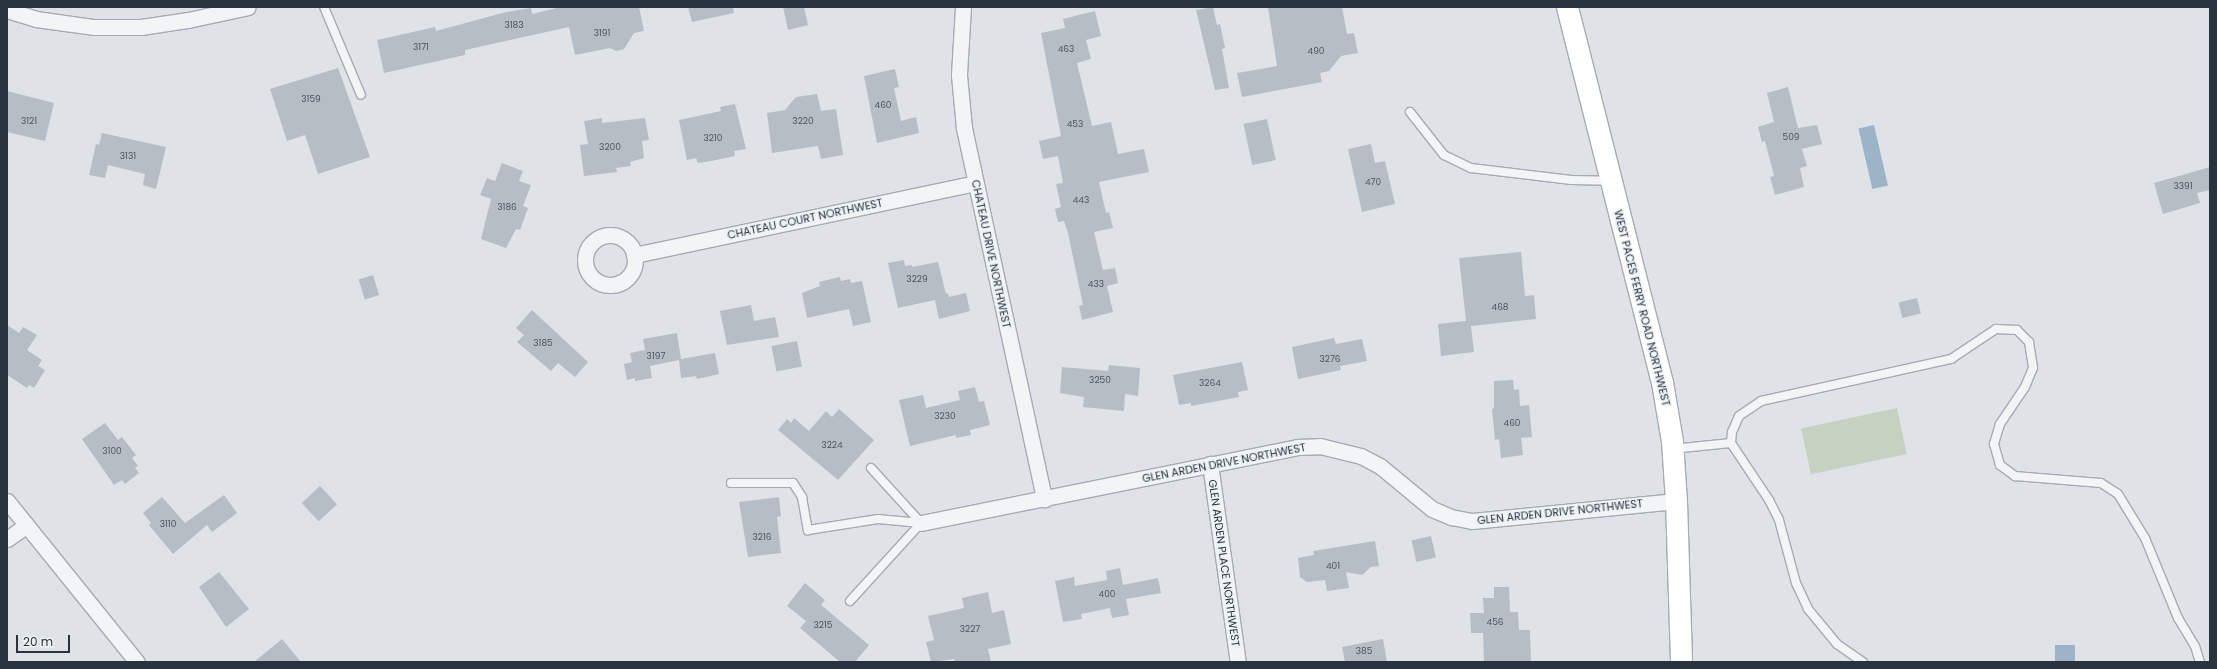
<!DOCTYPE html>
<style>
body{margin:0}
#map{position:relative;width:2217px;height:669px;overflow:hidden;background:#dfe3e8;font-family:Poppins,sans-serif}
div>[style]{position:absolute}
.green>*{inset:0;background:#c6d1c1;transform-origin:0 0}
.water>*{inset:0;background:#9bb5c6;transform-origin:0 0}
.building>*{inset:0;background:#b7bdc4;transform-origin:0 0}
.roads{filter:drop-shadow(1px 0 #a5abb2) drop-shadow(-1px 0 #a5abb2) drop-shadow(0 1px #a5abb2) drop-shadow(0 -1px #a5abb2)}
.service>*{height:8px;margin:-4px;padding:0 4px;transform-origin:4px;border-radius:4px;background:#f2f4f6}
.minor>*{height:15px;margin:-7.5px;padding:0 7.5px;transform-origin:7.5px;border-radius:7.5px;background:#f2f4f6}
.minor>.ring{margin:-7.5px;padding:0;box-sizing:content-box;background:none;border:15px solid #f2f4f6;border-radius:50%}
.secondary>*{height:21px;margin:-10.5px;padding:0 10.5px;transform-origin:10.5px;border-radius:10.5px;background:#fff}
span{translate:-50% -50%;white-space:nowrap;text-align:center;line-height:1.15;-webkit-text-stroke:3px #eef2f5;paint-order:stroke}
.number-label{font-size:9px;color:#4c5660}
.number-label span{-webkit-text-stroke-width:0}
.street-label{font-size:11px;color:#29333e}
.frame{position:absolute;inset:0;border:8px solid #29333e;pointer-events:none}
.scale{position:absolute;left:16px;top:635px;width:54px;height:18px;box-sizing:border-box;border:2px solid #29333e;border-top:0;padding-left:5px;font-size:12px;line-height:14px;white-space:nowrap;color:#29333e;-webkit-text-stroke:3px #eef2f5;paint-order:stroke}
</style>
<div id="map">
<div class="green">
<div style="left:1897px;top:408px;width:47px;height:98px;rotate:78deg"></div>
</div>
<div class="water">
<div style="left:1874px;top:125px;width:62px;height:16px;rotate:77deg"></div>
<div style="left:2055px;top:645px;width:20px;height:17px"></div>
</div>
<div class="building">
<div style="clip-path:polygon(561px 7px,639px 7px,644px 31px,634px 33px,624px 49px,616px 51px,610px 48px,575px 55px,569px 27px,465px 50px,465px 55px,384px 73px,377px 40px,435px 27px,436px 31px,506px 12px,531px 8px,532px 14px)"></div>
<div style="clip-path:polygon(688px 7px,733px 7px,734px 13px,692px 22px)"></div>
<div style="clip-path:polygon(783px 7px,804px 7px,808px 25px,788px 30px)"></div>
<div style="clip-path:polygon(1213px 7px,1217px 25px,1220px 24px,1225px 48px,1222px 49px,1229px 88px,1215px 90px,1196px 10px)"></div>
<div style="clip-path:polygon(1268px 7px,1342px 7px,1347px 34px,1354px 33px,1358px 53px,1341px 56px,1329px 71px,1320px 73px,1322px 82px,1242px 97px,1237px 73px,1277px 66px)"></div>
<div style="clip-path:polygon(1095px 11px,1101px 36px,1086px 40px,1091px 59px,1077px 63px,1092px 126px,1111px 122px,1118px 154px,1144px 149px,1149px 172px,1099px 182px,1106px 213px,1109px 212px,1113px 228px,1094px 232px,1103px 270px,1115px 268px,1118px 283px,1107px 286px,1113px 312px,1082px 320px,1079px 306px,1083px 305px,1068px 233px,1064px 221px,1058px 222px,1055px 209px,1061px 207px,1056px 184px,1063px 183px,1058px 156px,1043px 159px,1039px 141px,1061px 136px,1041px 33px,1065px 28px,1063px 19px)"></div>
<div style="clip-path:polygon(338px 68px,370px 157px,318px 174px,305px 135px,287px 141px,270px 89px)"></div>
<div style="clip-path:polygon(895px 69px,899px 87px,894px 88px,901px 121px,916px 117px,919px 133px,877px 143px,864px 76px)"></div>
<div style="clip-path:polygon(1788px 87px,1798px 128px,1817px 125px,1822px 144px,1802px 149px,1807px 166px,1800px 168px,1804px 187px,1775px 195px,1770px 177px,1774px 176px,1765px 141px,1762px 142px,1758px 127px,1774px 122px,1767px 93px)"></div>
<div style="clip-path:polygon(7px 91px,54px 103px,45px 141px,7px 132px)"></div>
<div style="clip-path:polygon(817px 94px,821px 111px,836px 109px,843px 155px,821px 159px,818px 146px,772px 153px,767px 113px,785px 110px,796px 97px)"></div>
<div style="clip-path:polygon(735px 104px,746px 149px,734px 151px,735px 156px,711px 161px,698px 163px,696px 158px,687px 160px,679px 120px,721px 111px,720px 107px)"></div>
<div style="clip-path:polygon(602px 118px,602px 123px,645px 118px,649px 140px,642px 141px,644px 158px,630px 162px,631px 166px,616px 168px,617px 172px,584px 176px,580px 145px,588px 144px,584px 121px)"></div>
<div style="left:1267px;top:119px;width:42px;height:24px;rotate:78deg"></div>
<div style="clip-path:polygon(102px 133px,166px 147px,156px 189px,143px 185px,145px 174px,108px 165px,105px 178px,89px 175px,96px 144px,99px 145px)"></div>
<div style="clip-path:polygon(1371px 144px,1375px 163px,1385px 161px,1395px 204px,1362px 212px,1348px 149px)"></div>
<div style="clip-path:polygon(502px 163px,523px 171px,519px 181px,531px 185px,523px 206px,528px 208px,520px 230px,516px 229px,506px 248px,481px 239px,491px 199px,480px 195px,487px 178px,495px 181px)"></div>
<div style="clip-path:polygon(2210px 167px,2210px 190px,2197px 193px,2200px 203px,2163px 214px,2154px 183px)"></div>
<div style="clip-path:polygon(1521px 252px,1525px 296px,1534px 295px,1536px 319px,1471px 326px,1474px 352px,1441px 356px,1438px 324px,1466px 321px,1459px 258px)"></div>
<div style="clip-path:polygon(904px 260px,905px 266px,912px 265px,912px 267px,938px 262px,946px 294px,948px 293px,949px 297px,966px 293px,970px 311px,939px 319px,935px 300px,898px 308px,888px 263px)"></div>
<div style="left:373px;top:275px;width:21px;height:15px;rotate:73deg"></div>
<div style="clip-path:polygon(840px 277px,841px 281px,850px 279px,851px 283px,862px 281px,871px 322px,853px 326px,849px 309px,807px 318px,802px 293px,820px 286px,819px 282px)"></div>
<div style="left:1917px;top:298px;width:16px;height:19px;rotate:76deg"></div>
<div style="clip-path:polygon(751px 305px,754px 321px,775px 317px,779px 337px,727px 345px,720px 311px)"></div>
<div style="clip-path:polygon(532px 310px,588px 362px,575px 377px,558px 363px,551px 371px,517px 342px,524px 335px,516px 328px)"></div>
<div style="clip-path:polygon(7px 325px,19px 333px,23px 327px,37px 335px,27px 350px,42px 360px,38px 366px,45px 370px,34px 388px,29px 385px,27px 388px,7px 375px)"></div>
<div style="clip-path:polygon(677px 333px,681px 359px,715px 353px,719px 374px,697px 379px,696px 376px,681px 378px,679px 360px,650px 366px,652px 378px,635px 381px,635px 378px,627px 380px,624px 364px,632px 362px,630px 353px,645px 350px,643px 339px)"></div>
<div style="clip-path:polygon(1334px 338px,1336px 344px,1362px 339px,1367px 361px,1340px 366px,1341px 370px,1298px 379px,1292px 347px)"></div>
<div style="left:797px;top:341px;width:26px;height:26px;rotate:79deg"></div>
<div style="clip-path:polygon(1242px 362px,1248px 390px,1238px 392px,1239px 397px,1191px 406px,1191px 403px,1179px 405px,1173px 375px)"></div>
<div style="clip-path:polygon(1109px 365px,1140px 368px,1138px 396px,1125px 394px,1124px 411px,1083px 407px,1084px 397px,1060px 393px,1062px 367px,1108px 371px)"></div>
<div style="clip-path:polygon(1513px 380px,1514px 390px,1519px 389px,1520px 406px,1529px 405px,1532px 437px,1521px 438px,1523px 455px,1501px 458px,1499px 439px,1495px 440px,1492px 409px,1494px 408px,1494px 381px)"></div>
<div style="clip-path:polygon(975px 387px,979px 402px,984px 401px,990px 425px,970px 430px,971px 435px,956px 438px,956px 435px,910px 446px,899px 400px,923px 395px,926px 408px,960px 400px,958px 391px)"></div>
<div style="clip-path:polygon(839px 409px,874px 440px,838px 480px,778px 430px,787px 419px,791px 423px,794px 418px,809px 431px,826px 411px,832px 417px)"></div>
<div style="clip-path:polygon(105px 423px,118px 440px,122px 437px,136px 455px,132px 458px,138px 466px,135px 468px,139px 473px,125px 484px,122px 480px,114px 485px,82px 439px)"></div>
<div style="left:320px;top:486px;width:25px;height:25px;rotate:47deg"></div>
<div style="clip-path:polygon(224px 495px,237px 513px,212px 532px,207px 525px,173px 554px,149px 525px,151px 523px,143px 513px,162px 497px,185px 523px)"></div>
<div style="clip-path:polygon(779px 497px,781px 516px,777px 517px,781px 553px,748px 557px,739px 502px)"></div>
<div style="left:1431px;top:536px;width:22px;height:20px;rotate:77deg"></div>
<div style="clip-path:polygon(1375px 541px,1379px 566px,1371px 567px,1362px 575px,1346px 572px,1349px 588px,1327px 591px,1325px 580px,1307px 582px,1300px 577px,1298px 558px,1314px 555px,1313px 551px)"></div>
<div style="clip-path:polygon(1120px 568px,1123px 585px,1158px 578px,1161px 593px,1126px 599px,1129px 615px,1112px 618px,1110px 608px,1081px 614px,1082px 619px,1063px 622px,1055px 581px,1074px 577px,1075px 586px,1107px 580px,1106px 571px)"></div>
<div style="clip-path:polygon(219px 572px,249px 609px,226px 627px,199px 587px)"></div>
<div style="clip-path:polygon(805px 583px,825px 600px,821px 605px,869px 645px,855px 662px,840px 662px,800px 628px,806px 621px,787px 606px)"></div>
<div style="clip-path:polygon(1494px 587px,1509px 587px,1510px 612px,1518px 612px,1519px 630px,1530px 630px,1531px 662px,1484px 662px,1483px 633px,1471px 633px,1470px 613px,1484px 613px,1483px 598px,1494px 598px)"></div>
<div style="clip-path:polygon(988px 592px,992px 613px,1004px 610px,1011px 644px,988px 649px,991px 662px,955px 662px,954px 659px,931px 662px,926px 642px,934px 640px,928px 616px,964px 608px,962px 598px)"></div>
<div style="clip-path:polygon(282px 639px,301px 662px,254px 662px)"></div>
<div style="clip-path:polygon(1383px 639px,1387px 662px,1345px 662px,1342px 647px)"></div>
</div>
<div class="roads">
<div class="service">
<div style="left:324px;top:7px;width:95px;rotate:67.2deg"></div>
<div style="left:1410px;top:112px;width:55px;rotate:51.7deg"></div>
<div style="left:1444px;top:155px;width:30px;rotate:26deg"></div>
<div style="left:1471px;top:168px;width:101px;rotate:6.8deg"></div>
<div style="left:1571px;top:180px;width:39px;rotate:1deg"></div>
<div style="left:1731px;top:443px;width:11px;rotate:-85deg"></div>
<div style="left:1732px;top:432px;width:17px;rotate:-66deg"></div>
<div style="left:1739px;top:416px;width:27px;rotate:-34deg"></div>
<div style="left:1761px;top:401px;width:195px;rotate:-12.5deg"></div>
<div style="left:1951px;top:359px;width:54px;rotate:-33.7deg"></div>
<div style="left:1996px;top:329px;width:21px;rotate:3deg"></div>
<div style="left:2017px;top:330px;width:17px;rotate:45deg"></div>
<div style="left:2029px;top:342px;width:26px;rotate:81deg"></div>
<div style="left:2033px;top:368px;width:21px;rotate:113deg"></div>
<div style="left:2025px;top:387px;width:45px;rotate:124deg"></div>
<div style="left:2000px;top:424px;width:21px;rotate:107deg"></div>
<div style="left:1994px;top:444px;width:22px;rotate:74deg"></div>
<div style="left:2000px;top:465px;width:19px;rotate:36deg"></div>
<div style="left:2015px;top:476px;width:86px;rotate:4.7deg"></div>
<div style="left:2101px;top:483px;width:20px;rotate:33deg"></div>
<div style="left:2118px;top:494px;width:52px;rotate:58.5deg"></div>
<div style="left:2145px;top:538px;width:87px;rotate:67.6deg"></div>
<div style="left:2178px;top:618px;width:33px;rotate:59deg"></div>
<div style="left:2195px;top:646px;width:17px;rotate:73deg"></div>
<div style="left:1672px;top:449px;width:59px;rotate:-5.8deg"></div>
<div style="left:1731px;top:443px;width:69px;rotate:56.3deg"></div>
<div style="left:1769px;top:500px;width:22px;rotate:63deg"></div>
<div style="left:1779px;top:520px;width:65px;rotate:74.9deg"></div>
<div style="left:1796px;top:583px;width:29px;rotate:65deg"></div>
<div style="left:1808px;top:609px;width:45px;rotate:50.4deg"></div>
<div style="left:1837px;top:644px;width:32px;rotate:35deg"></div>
<div style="left:871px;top:468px;width:74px;rotate:47.7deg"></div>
<div style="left:731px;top:483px;width:62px"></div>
<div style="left:793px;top:483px;width:17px;rotate:57deg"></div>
<div style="left:802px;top:497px;width:34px;rotate:80deg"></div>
<div style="left:808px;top:530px;width:71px;rotate:-8.9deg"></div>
<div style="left:878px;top:519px;width:43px;rotate:5.3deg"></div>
<div style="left:850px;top:601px;width:105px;rotate:-47.7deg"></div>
</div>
<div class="minor">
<div style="left:963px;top:7px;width:68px;rotate:93.4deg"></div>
<div style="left:959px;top:75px;width:53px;rotate:84.6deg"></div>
<div style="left:964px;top:128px;width:380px;rotate:77.8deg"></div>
<div style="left:7px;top:10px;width:30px;rotate:17deg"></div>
<div style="left:36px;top:19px;width:59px;rotate:7.9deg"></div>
<div style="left:94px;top:27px;width:47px"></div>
<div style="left:141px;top:27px;width:48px;rotate:-8.5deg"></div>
<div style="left:188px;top:20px;width:61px;rotate:-12.2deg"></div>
<div class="ring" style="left:585px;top:235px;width:35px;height:35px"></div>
<div style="left:634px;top:255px;width:349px;rotate:-11.9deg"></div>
<div style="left:1210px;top:464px;width:200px;rotate:82deg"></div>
<div style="left:7px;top:501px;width:207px;rotate:51.1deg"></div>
<div style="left:921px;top:523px;width:384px;rotate:-11.4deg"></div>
<div style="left:1297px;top:447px;width:23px;rotate:-2deg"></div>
<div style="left:1320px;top:446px;width:42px;rotate:13.7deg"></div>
<div style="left:1361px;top:456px;width:21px;rotate:28deg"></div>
<div style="left:1380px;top:466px;width:67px;rotate:39.6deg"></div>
<div style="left:1432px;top:509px;width:21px;rotate:23deg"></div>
<div style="left:1451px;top:517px;width:21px;rotate:11deg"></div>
<div style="left:1472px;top:521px;width:205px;rotate:-5.6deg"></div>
<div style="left:7px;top:539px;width:24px;rotate:-35deg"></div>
</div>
<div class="secondary">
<div style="left:1567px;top:7px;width:387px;rotate:75.8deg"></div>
<div style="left:1662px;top:382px;width:60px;rotate:80.4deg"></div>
<div style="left:1672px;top:441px;width:60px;rotate:86.2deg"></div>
<div style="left:1676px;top:501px;width:161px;rotate:88.2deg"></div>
</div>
</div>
<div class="number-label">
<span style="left:514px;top:25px">3183</span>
<span style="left:602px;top:33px">3191</span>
<span style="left:421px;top:47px">3171</span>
<span style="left:1066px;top:49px">463</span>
<span style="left:1316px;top:51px">490</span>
<span style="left:311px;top:99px">3159</span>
<span style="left:883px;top:105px">460</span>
<span style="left:29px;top:121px">3121</span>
<span style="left:803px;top:121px">3220</span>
<span style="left:1075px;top:124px">453</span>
<span style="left:1791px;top:137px">509</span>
<span style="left:713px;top:138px">3210</span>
<span style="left:610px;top:147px">3200</span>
<span style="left:128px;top:156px">3131</span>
<span style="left:1373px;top:182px">470</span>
<span style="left:2183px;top:186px">3391</span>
<span style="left:1081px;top:200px">443</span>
<span style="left:507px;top:207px">3186</span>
<span style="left:917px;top:279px">3229</span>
<span style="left:1096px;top:284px">433</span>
<span style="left:1500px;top:307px">468</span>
<span style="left:543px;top:343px">3185</span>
<span style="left:656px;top:356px">3197</span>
<span style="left:1330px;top:359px">3276</span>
<span style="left:1100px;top:380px">3250</span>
<span style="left:1210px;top:383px">3264</span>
<span style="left:945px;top:416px">3230</span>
<span style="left:1512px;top:423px">460</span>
<span style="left:832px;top:445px">3224</span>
<span style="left:112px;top:451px">3100</span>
<span style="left:168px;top:524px">3110</span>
<span style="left:762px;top:537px">3216</span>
<span style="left:1333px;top:566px">401</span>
<span style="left:1107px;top:594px">400</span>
<span style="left:1495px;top:622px">456</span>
<span style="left:823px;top:625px">3215</span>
<span style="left:970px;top:629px">3227</span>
<span style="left:1364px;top:651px">385</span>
</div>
<div class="street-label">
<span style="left:805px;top:219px;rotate:-12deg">CHATEAU COURT NORTHWEST</span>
<span style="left:991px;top:254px;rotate:78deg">CHATEAU DRIVE NORTHWEST</span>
<span style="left:1642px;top:308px;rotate:76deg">WEST PACES FERRY ROAD NORTHWEST</span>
<span style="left:1224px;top:463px;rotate:-11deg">GLEN ARDEN DRIVE NORTHWEST</span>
<span style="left:1560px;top:512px;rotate:-6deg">GLEN ARDEN DRIVE NORTHWEST</span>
<span style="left:1224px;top:563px;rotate:82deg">GLEN ARDEN PLACE NORTHWEST</span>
</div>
<div class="frame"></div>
<div class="scale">20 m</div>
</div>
